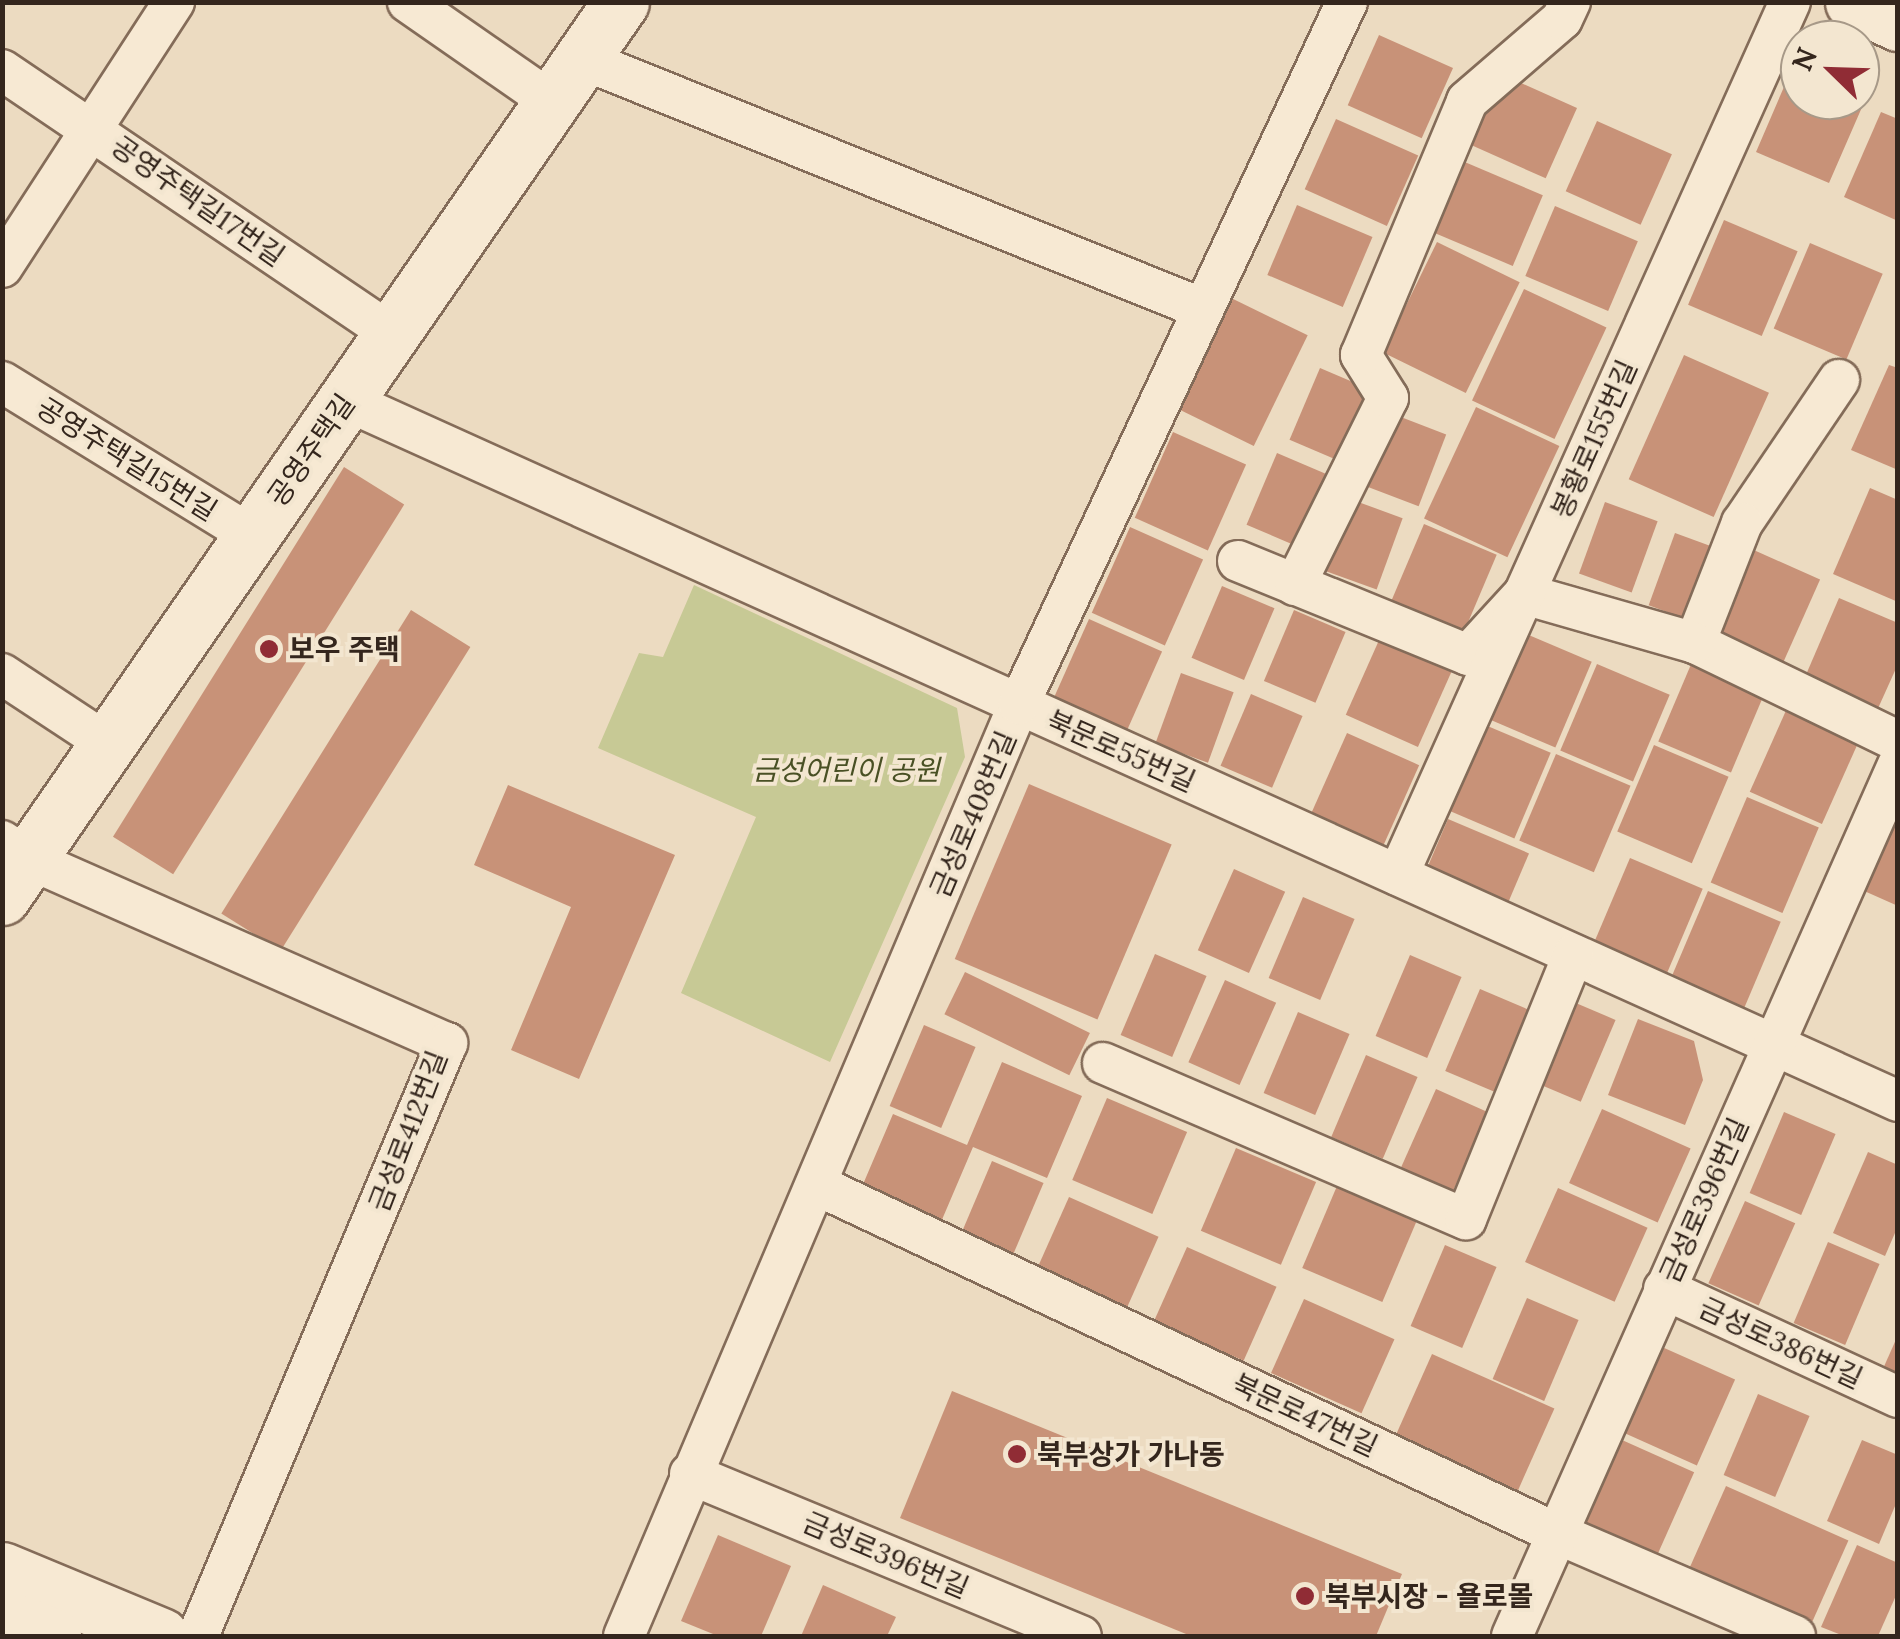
<!DOCTYPE html>
<meta charset="utf-8">
<style>
body{margin:0}
#map{position:relative;width:1900px;height:1639px;overflow:hidden;background:#ecdbc1;font-family:Lora,"Noto Sans KR",serif}
div>[style]{position:absolute}
.green>*{inset:0;background:#c7c995}
.building>*{inset:0;background:#c89278;transform-origin:0 0}
.roads{filter:drop-shadow(2px 0 #846c59) drop-shadow(-2px 0 #846c59) drop-shadow(0 2px #846c59) drop-shadow(0 -2px #846c59)}
.street>*{height:40px;margin:-20px;padding:0 20px;transform-origin:20px;border-radius:20px;background:#f7e9d3}
.secondary>*{height:55px;margin:-27.5px;padding:0 27.5px;transform-origin:27.5px;border-radius:27.5px;background:#f7e9d3}
.dots>*{width:28px;height:28px;translate:-50% -50%;box-sizing:border-box;border:5px solid #f3e6d0;border-radius:50%}
span{translate:-50% -50%;white-space:nowrap;text-align:center;line-height:1.15;-webkit-text-stroke:8px #f3e6d0;paint-order:stroke}
.street-label{font-size:28px;color:#34261d}
.poi-label{font-size:28px;color:#34261d;font-weight:700}
.left{translate:0 -50%;text-align:left}
.park-label{font-size:28px;color:#495024;font-style:italic}
.frame{position:absolute;inset:0;border:5px solid #34261d;pointer-events:none}
.north{position:absolute;left:1780px;top:20px;width:100px;height:100px;box-sizing:border-box;background:#f3e6d0;border:2px solid #a79988;border-radius:50%;rotate:293deg;font-size:28px;font-weight:700;line-height:40px;text-align:center;color:#34261d}
.north::after{content:'';display:block;margin:auto;width:35px;height:45px;background:#902c35;clip-path:polygon(50% 0,100% 100%,50% 72%,0 100%)}
</style>
<div id="map">
<div class="green">
<div style="clip-path:polygon(694px 585px,957px 708px,965px 757px,830px 1062px,681px 993px,756px 817px,598px 748px,639px 653px,663px 657px)"></div>
</div>
<div class="building">
<div style="left:1379px;top:35px;width:81px;height:77px;rotate:24deg"></div>
<div style="clip-path:polygon(1793px 66px,1800px 69px,1800px 100px,1866px 98px,1829px 183px,1756px 152px)"></div>
<div style="left:1503px;top:75px;width:81px;height:77px;rotate:24deg"></div>
<div style="clip-path:polygon(1881px 112px,1898px 119px,1898px 221px,1844px 197px)"></div>
<div style="left:1336px;top:119px;width:90px;height:77px;rotate:24deg"></div>
<div style="left:1597px;top:121px;width:82px;height:77px;rotate:24deg"></div>
<div style="left:1460px;top:160px;width:90px;height:77px;rotate:23deg"></div>
<div style="left:1297px;top:205px;width:82px;height:76px;rotate:23deg"></div>
<div style="left:1555px;top:206px;width:90px;height:76px;rotate:23deg"></div>
<div style="left:1724px;top:220px;width:80px;height:92px;rotate:23deg"></div>
<div style="left:1437px;top:242px;width:92px;height:123px;rotate:26deg"></div>
<div style="left:1810px;top:243px;width:79px;height:93px;rotate:23deg"></div>
<div style="left:1524px;top:289px;width:91px;height:123px;rotate:25deg"></div>
<div style="left:1225px;top:295px;width:92px;height:123px;rotate:26deg"></div>
<div style="left:1684px;top:355px;width:93px;height:136px;rotate:24deg"></div>
<div style="clip-path:polygon(1889px 365px,1898px 368px,1898px 470px,1851px 450px)"></div>
<div style="left:1320px;top:368px;width:56px;height:78px;rotate:23deg"></div>
<div style="left:1476px;top:407px;width:92px;height:123px;rotate:25deg"></div>
<div style="left:1393px;top:414px;width:57px;height:77px;rotate:21deg"></div>
<div style="left:1173px;top:432px;width:80px;height:94px;rotate:24deg"></div>
<div style="left:1277px;top:453px;width:56px;height:78px;rotate:23deg"></div>
<div style="left:344px;top:467px;width:71px;height:436px;rotate:32deg"></div>
<div style="clip-path:polygon(1870px 488px,1898px 500px,1898px 602px,1833px 574px)"></div>
<div style="left:1350px;top:499px;width:56px;height:76px;rotate:20deg"></div>
<div style="left:1605px;top:502px;width:56px;height:76px;rotate:20deg"></div>
<div style="left:1424px;top:524px;width:79px;height:93px;rotate:23deg"></div>
<div style="left:1130px;top:527px;width:80px;height:94px;rotate:24deg"></div>
<div style="left:1675px;top:533px;width:56px;height:77px;rotate:20deg"></div>
<div style="left:1747px;top:547px;width:80px;height:94px;rotate:24deg"></div>
<div style="left:1222px;top:586px;width:57px;height:78px;rotate:23deg"></div>
<div style="clip-path:polygon(1839px 598px,1898px 623px,1898px 664px,1875px 715px,1802px 684px)"></div>
<div style="left:411px;top:610px;width:70px;height:358px;rotate:32deg"></div>
<div style="left:1294px;top:610px;width:56px;height:77px;rotate:23deg"></div>
<div style="left:1089px;top:619px;width:80px;height:94px;rotate:24deg"></div>
<div style="left:1384px;top:629px;width:79px;height:94px;rotate:24deg"></div>
<div style="left:1519px;top:631px;width:79px;height:93px;rotate:23deg"></div>
<div style="left:1695px;top:655px;width:79px;height:94px;rotate:23deg"></div>
<div style="left:1597px;top:664px;width:79px;height:94px;rotate:23deg"></div>
<div style="left:1181px;top:673px;width:56px;height:75px;rotate:20deg"></div>
<div style="left:1251px;top:694px;width:56px;height:78px;rotate:23deg"></div>
<div style="left:1788px;top:706px;width:79px;height:94px;rotate:24deg"></div>
<div style="left:1478px;top:722px;width:79px;height:93px;rotate:23deg"></div>
<div style="left:1347px;top:733px;width:79px;height:93px;rotate:24deg"></div>
<div style="left:1654px;top:745px;width:81px;height:94px;rotate:23deg"></div>
<div style="left:1556px;top:754px;width:81px;height:94px;rotate:23deg"></div>
<div style="left:1029px;top:784px;width:155px;height:190px;rotate:23deg"></div>
<div style="clip-path:polygon(508px 785px,675px 855px,579px 1079px,511px 1050px,571px 907px,474px 865px)"></div>
<div style="left:1747px;top:797px;width:78px;height:93px;rotate:23deg"></div>
<div style="left:1448px;top:819px;width:88px;height:56px;rotate:23deg"></div>
<div style="clip-path:polygon(1894px 821px,1898px 822px,1898px 906px,1862px 890px)"></div>
<div style="left:1630px;top:858px;width:79px;height:94px;rotate:23deg"></div>
<div style="left:1234px;top:869px;width:56px;height:89px;rotate:24deg"></div>
<div style="left:1708px;top:891px;width:79px;height:94px;rotate:23deg"></div>
<div style="left:1303px;top:897px;width:56px;height:88px;rotate:23deg"></div>
<div style="left:1155px;top:954px;width:56px;height:88px;rotate:23deg"></div>
<div style="left:1410px;top:955px;width:56px;height:88px;rotate:23deg"></div>
<div style="left:965px;top:972px;width:139px;height:47px;rotate:26deg"></div>
<div style="left:1225px;top:980px;width:56px;height:90px;rotate:24deg"></div>
<div style="left:1480px;top:989px;width:56px;height:89px;rotate:23deg"></div>
<div style="left:1564px;top:998px;width:56px;height:89px;rotate:23deg"></div>
<div style="left:1298px;top:1012px;width:56px;height:88px;rotate:23deg"></div>
<div style="clip-path:polygon(1638px 1019px,1694px 1041px,1703px 1080px,1685px 1125px,1608px 1095px)"></div>
<div style="left:924px;top:1025px;width:56px;height:88px;rotate:23deg"></div>
<div style="left:1366px;top:1055px;width:56px;height:89px;rotate:23deg"></div>
<div style="clip-path:polygon(1002px 1062px,1082px 1096px,1047px 1178px,973px 1147px,938px 1229px,858px 1196px,893px 1114px,967px 1145px)"></div>
<div style="left:1436px;top:1089px;width:57px;height:89px;rotate:24deg"></div>
<div style="left:1107px;top:1098px;width:87px;height:89px;rotate:23deg"></div>
<div style="left:1602px;top:1109px;width:97px;height:81px;rotate:24deg"></div>
<div style="left:1784px;top:1112px;width:56px;height:88px;rotate:23deg"></div>
<div style="left:1236px;top:1148px;width:87px;height:90px;rotate:23deg"></div>
<div style="clip-path:polygon(1868px 1152px,1898px 1165px,1898px 1226px,1885px 1256px,1833px 1233px)"></div>
<div style="left:992px;top:1161px;width:56px;height:89px;rotate:23deg"></div>
<div style="left:1337px;top:1186px;width:87px;height:89px;rotate:23deg"></div>
<div style="left:1558px;top:1188px;width:98px;height:81px;rotate:24deg"></div>
<div style="left:1069px;top:1197px;width:98px;height:81px;rotate:24deg"></div>
<div style="left:1745px;top:1201px;width:55px;height:90px;rotate:24deg"></div>
<div style="left:1828px;top:1242px;width:56px;height:88px;rotate:23deg"></div>
<div style="left:1445px;top:1245px;width:56px;height:88px;rotate:23deg"></div>
<div style="left:1187px;top:1247px;width:98px;height:81px;rotate:24deg"></div>
<div style="left:1527px;top:1298px;width:56px;height:88px;rotate:23deg"></div>
<div style="left:1304px;top:1299px;width:99px;height:81px;rotate:24deg"></div>
<div style="clip-path:polygon(1898px 1335px,1898px 1377px,1882px 1371px)"></div>
<div style="left:1662px;top:1347px;width:80px;height:94px;rotate:24deg"></div>
<div style="left:1432px;top:1354px;width:134px;height:94px;rotate:24deg"></div>
<div style="clip-path:polygon(952px 1391px,1402px 1574px,1376px 1636px,1191px 1636px,900px 1518px)"></div>
<div style="left:1758px;top:1394px;width:56px;height:88px;rotate:23deg"></div>
<div style="left:1622px;top:1440px;width:79px;height:94px;rotate:24deg"></div>
<div style="clip-path:polygon(1862px 1440px,1898px 1455px,1898px 1499px,1879px 1544px,1827px 1521px)"></div>
<div style="left:1726px;top:1486px;width:134px;height:93px;rotate:24deg"></div>
<div style="clip-path:polygon(718px 1535px,791px 1566px,761px 1636px,718px 1636px,681px 1621px)"></div>
<div style="clip-path:polygon(1857px 1545px,1898px 1563px,1898px 1591px,1878px 1636px,1844px 1636px,1821px 1627px)"></div>
<div style="clip-path:polygon(823px 1585px,896px 1617px,887px 1636px,801px 1636px)"></div>
</div>
<div class="roads">
<div class="street">
<div style="left:408px;top:2px;width:175px;rotate:34.8deg"></div>
<div style="left:582px;top:59px;width:669px;rotate:21.93deg"></div>
<div style="left:2px;top:70px;width:471px;rotate:34.1deg"></div>
<div style="left:2px;top:267px;width:316px;rotate:-57deg"></div>
<div style="left:1839px;top:380px;width:173px;rotate:124.1deg"></div>
<div style="left:1742px;top:523px;width:129px;rotate:111.4deg"></div>
<div style="left:1695px;top:643px;width:225px;rotate:25.8deg"></div>
<div style="left:2px;top:382px;width:294px;rotate:31.6deg"></div>
<div style="left:345px;top:400px;width:1704px;rotate:24.29deg"></div>
<div style="left:1238px;top:561px;width:248px;rotate:22.2deg"></div>
<div style="left:1468px;top:655px;width:83px;rotate:-47.4deg"></div>
<div style="left:1524px;top:594px;width:178px;rotate:16deg"></div>
<div style="left:1295px;top:585px;width:209px;rotate:-63.6deg"></div>
<div style="left:1388px;top:398px;width:51px;rotate:-122.1deg"></div>
<div style="left:1361px;top:355px;width:275px;rotate:-67.3deg"></div>
<div style="left:1467px;top:101px;width:125px;rotate:-40.8deg"></div>
<div style="left:1562px;top:19px;width:19px;rotate:-65deg"></div>
<div style="left:2px;top:674px;width:127px;rotate:33.4deg"></div>
<div style="left:2px;top:841px;width:32px;rotate:34deg"></div>
<div style="left:29px;top:859px;width:457px;rotate:23.8deg"></div>
<div style="left:447px;top:1043px;width:643px;rotate:112.78deg"></div>
<div style="left:1398px;top:875px;width:957px;rotate:-65.82deg"></div>
<div style="left:1103px;top:1063px;width:395px;rotate:23.3deg"></div>
<div style="left:1466px;top:1219px;width:285px;rotate:-67.9deg"></div>
<div style="left:819px;top:1186px;width:817px;rotate:25.22deg"></div>
<div style="left:1558px;top:1534px;width:258px;rotate:23.3deg"></div>
<div style="left:1664px;top:1289px;width:258px;rotate:24.8deg"></div>
<div style="left:690px;top:1474px;width:423px;rotate:22.5deg"></div>
<div style="left:624px;top:1636px;width:1012px;rotate:-67.03deg"></div>
<div style="left:1019px;top:704px;width:775px;rotate:-64.96deg"></div>
<div style="left:1512px;top:1636px;width:953px;rotate:-66.1deg"></div>
</div>
<div class="secondary">
<div style="left:1853px;top:2px;width:50px;rotate:25deg"></div>
<div style="left:2px;top:897px;width:1088px;rotate:-55.33deg"></div>
<div style="left:2px;top:1570px;width:172px;rotate:22.5deg"></div>
<div style="left:2px;top:1616px;width:55px;rotate:21.4deg"></div>
</div>
</div>
<div class="dots">
<div style="left:269px;top:649px;background:#902c35"></div>
<div style="left:1017px;top:1454px;background:#902c35"></div>
<div style="left:1305px;top:1596px;background:#902c35"></div>
</div>
<div class="street-label">
<span style="left:198px;top:201px;rotate:35deg">공영주택길17번길</span>
<span style="left:1594px;top:439px;rotate:-66deg">봉황로155번길</span>
<span style="left:311px;top:450px;rotate:-55deg">공영주택길</span>
<span style="left:127px;top:459px;rotate:32deg">공영주택길15번길</span>
<span style="left:1121px;top:751px;rotate:24deg">북문로55번길</span>
<span style="left:973px;top:814px;rotate:-67deg">금성로408번길</span>
<span style="left:408px;top:1131px;rotate:-69deg">금성로412번길</span>
<span style="left:1704px;top:1200px;rotate:-66deg">금성로396번길</span>
<span style="left:1781px;top:1343px;rotate:25deg">금성로386번길</span>
<span style="left:1305px;top:1415px;rotate:25deg">북문로47번길</span>
<span style="left:886px;top:1555px;rotate:23deg">금성로396번길</span>
</div>
<div class="poi-label">
<span class="left" style="left:289px;top:649px">보우 주택</span>
<span class="left" style="left:1037px;top:1454px">북부상가 가나동</span>
<span class="left" style="left:1325px;top:1596px">북부시장 - 욜로몰</span>
</div>
<div class="park-label">
<span style="left:846px;top:770px">금성어린이 공원</span>
</div>
<div class="frame"></div>
<div class="north">N</div>
</div>
